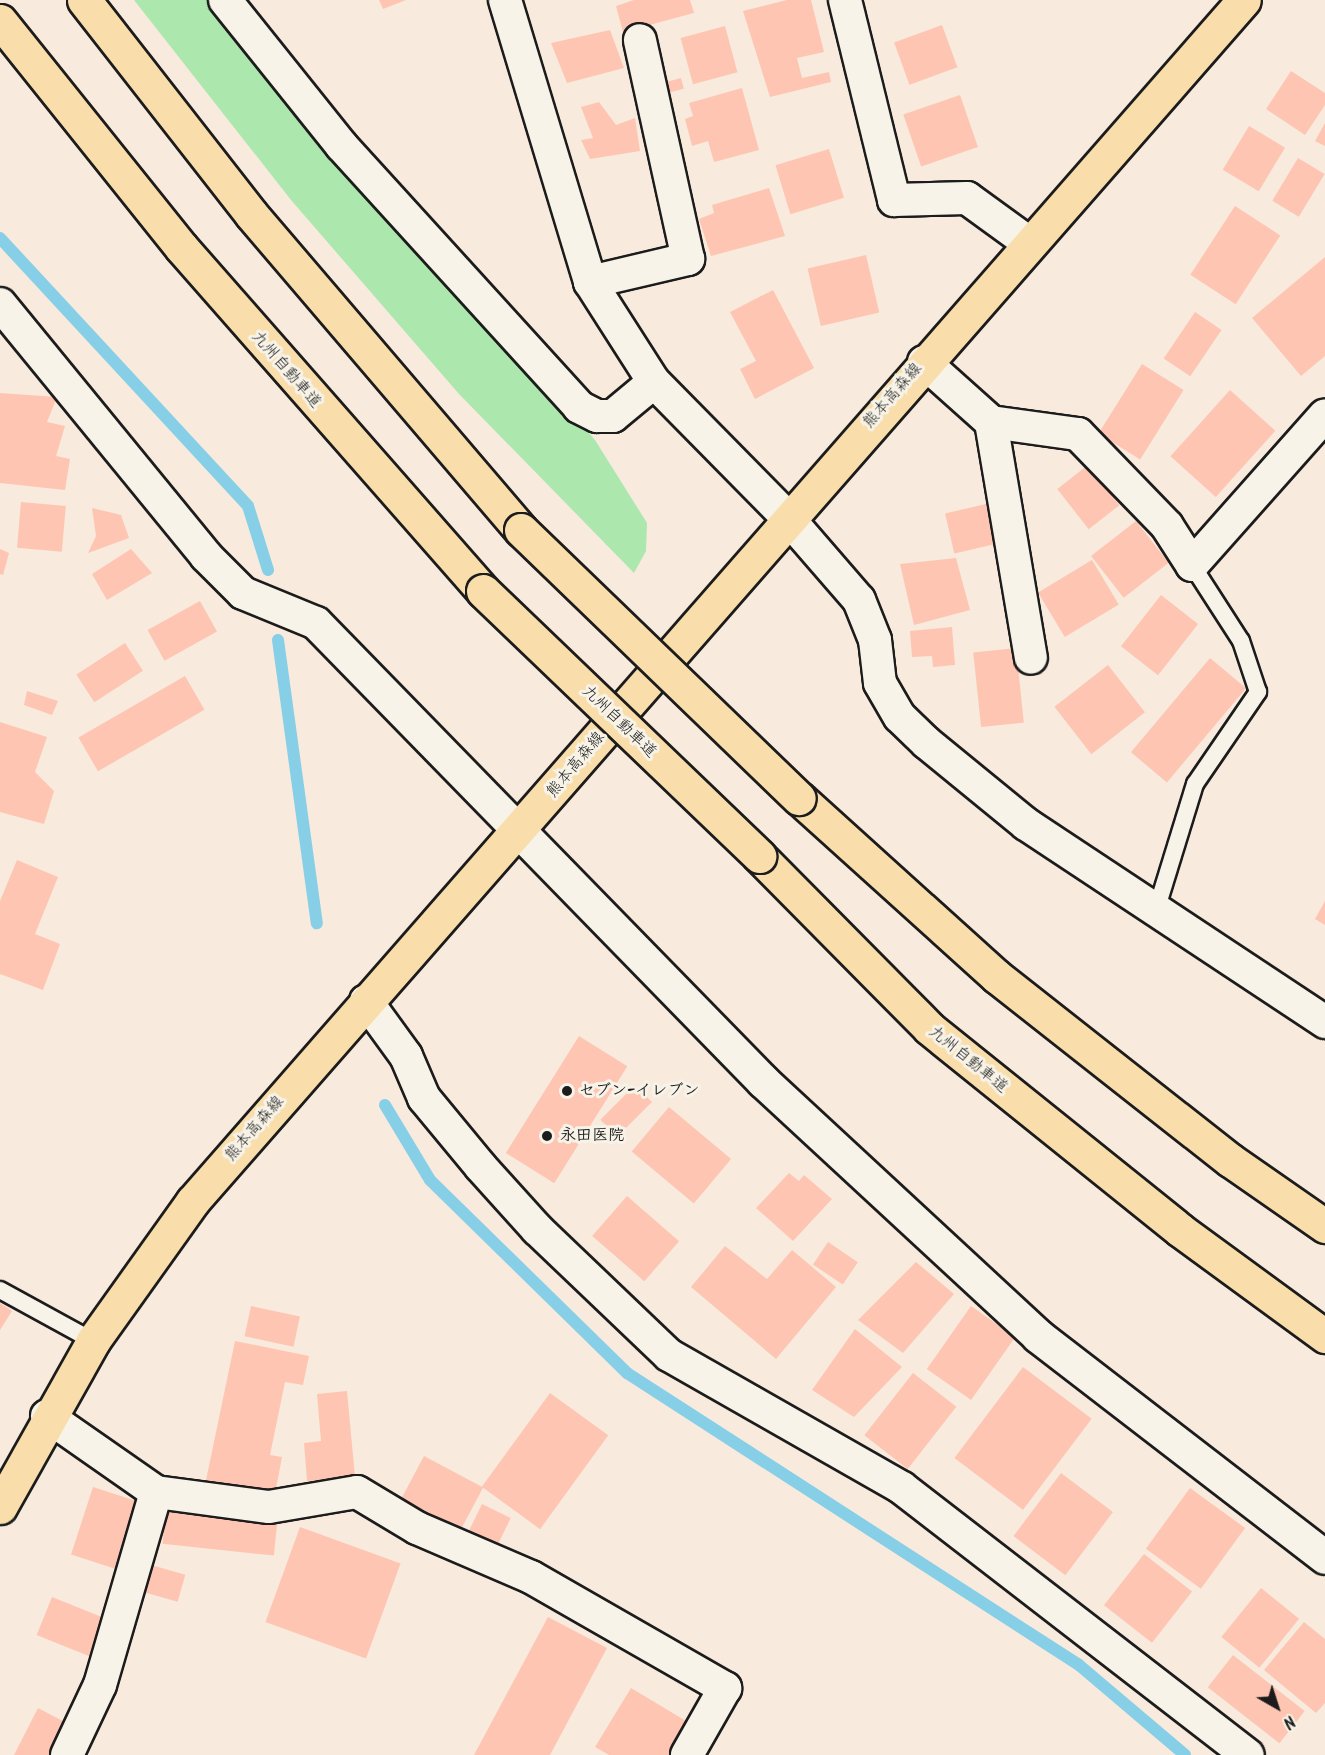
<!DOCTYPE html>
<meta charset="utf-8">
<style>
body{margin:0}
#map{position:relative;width:1325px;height:1755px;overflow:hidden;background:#f8eadd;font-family:Kalam,"Klee One",sans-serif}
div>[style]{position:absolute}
.green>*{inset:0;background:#ace8ae}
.stream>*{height:12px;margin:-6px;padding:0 6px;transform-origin:6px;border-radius:6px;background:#86cfe7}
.building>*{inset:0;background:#fec6b2;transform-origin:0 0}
.roads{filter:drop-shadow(2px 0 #1c1c1c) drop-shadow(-2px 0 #1c1c1c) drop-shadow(0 2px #1c1c1c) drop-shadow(0 -2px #1c1c1c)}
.service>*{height:16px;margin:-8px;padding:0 8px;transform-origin:8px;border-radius:8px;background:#f7f3e8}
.minor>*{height:32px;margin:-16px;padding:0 16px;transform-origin:16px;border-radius:16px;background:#f7f3e8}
.tertiary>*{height:33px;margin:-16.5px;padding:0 16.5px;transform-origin:16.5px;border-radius:16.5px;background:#f7f3e8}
.primary>*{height:33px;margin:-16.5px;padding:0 16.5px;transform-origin:16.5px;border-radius:16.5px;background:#f9deab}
.motorway>*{height:33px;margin:-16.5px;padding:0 16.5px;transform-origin:16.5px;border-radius:16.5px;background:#f9deab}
.bridges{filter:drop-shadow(2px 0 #1c1c1c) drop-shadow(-2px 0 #1c1c1c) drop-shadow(0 2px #1c1c1c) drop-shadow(0 -2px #1c1c1c)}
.motorway-bridge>*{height:33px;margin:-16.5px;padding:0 16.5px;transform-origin:16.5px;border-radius:16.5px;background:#f9deab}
.dots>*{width:16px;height:16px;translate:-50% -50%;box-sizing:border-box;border:3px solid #f7f3e8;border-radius:50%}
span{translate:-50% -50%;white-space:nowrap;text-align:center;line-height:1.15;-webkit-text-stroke:6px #f7f3e8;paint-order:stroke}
.street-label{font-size:16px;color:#1c1c1c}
.poi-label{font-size:16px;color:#1c1c1c;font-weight:700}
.left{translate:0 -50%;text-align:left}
.north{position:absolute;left:1247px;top:1677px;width:60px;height:60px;-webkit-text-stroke:4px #f7f3e8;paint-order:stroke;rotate:141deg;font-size:16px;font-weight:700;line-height:24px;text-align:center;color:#1c1c1c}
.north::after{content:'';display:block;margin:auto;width:21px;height:27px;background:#1c1c1c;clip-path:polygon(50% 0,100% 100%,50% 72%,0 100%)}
</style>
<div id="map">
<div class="green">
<div style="clip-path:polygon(134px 0,214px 0,595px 440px,647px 523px,646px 551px,634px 573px,459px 394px,291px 200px)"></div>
</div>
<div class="stream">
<div style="left:0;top:238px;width:365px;rotate:47.2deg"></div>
<div style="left:248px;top:506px;width:67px;rotate:72.6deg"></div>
<div style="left:278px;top:640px;width:286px;rotate:82.2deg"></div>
<div style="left:385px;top:1105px;width:87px;rotate:59deg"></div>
<div style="left:430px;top:1180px;width:276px;rotate:44.4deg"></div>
<div style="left:627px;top:1373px;width:538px;rotate:32.86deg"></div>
<div style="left:1079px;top:1665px;width:139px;rotate:40.3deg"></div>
</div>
<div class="building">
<div style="clip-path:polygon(379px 0,406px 0,383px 9px)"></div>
<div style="clip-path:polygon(634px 0,690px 0,694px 13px,623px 32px,616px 6px)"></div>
<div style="clip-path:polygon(787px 0,811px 0,824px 52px,797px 58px,802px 78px,829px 72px,831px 82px,770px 97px,743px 11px)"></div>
<div style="left:942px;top:25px;width:45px;height:51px;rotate:70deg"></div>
<div style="left:725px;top:26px;width:48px;height:46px;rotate:75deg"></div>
<div style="clip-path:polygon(610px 30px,624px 68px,567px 83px,551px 43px)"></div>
<div style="clip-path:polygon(1291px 71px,1325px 93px,1325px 105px,1305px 135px,1266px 109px)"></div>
<div style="left:681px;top:78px;width:11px;height:20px;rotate:75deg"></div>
<div style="clip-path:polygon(742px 88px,759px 150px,714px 162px,708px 141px,692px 146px,685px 119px,693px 116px,689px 103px)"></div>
<div style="left:960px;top:95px;width:55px;height:60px;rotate:71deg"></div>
<div style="clip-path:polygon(599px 102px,616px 125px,635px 118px,640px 151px,590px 159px,581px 140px,593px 138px,581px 107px)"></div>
<div style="clip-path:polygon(1325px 123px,1325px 146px,1315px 141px)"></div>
<div style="left:1249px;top:126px;width:42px;height:51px;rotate:31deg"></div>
<div style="left:829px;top:149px;width:51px;height:56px;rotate:73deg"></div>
<div style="left:1298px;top:158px;width:31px;height:50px;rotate:31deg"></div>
<div style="clip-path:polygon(769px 188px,785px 236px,711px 256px,699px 219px,714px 213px,712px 205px)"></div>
<div style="left:1235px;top:206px;width:54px;height:82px;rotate:33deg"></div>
<div style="left:866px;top:255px;width:59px;height:60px;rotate:77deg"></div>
<div style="clip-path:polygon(1325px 257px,1325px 356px,1301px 376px,1252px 318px)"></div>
<div style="clip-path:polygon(773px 290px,814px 368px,755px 399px,740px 369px,756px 361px,730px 312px)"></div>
<div style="left:1195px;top:312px;width:32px;height:56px;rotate:34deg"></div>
<div style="left:1142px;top:364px;width:49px;height:82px;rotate:32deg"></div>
<div style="left:1230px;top:390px;width:61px;height:89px;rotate:42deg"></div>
<div style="clip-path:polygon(0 393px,57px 397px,47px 422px,65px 426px,56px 456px,70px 459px,65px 490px,0 483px)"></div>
<div style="left:1088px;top:465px;width:51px;height:39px;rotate:52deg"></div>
<div style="left:21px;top:502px;width:45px;height:46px;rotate:5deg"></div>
<div style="left:986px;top:504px;width:41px;height:42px;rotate:77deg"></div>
<div style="clip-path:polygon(92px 508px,121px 515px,129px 538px,88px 553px,96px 536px)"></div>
<div style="left:1136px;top:521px;width:53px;height:57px;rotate:52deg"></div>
<div style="clip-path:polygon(0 549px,9px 553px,3px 575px,0 574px)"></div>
<div style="clip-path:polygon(131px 549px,152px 573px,107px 600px,92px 574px)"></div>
<div style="clip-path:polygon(956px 558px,970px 610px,914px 625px,900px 564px)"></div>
<div style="left:1092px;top:560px;width:52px;height:63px;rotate:59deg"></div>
<div style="left:1161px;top:595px;width:47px;height:65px;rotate:38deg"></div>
<div style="left:200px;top:601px;width:35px;height:60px;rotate:61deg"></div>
<div style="clip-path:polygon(952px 627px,955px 665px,933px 667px,932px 656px,912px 657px,910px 631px)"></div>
<div style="left:125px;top:643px;width:33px;height:58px;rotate:57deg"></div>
<div style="left:1016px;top:648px;width:75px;height:43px;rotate:84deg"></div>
<div style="left:1210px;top:658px;width:47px;height:123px;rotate:40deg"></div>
<div style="left:1108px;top:665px;width:60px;height:68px;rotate:52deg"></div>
<div style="left:185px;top:676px;width:39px;height:123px;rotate:60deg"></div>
<div style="clip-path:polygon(27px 691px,58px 701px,52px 715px,24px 705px)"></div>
<div style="clip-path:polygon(0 722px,47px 737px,35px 772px,54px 791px,44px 824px,0 812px)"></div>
<div style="clip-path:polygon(17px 860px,58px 877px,35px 934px,60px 944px,43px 990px,0 974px,0 901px)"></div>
<div style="clip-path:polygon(1325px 901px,1325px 925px,1315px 919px)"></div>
<div style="left:579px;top:1036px;width:57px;height:138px;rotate:32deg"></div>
<div style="left:635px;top:1085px;width:24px;height:49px;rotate:45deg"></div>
<div style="left:669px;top:1107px;width:81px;height:58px;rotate:40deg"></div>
<div style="clip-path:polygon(789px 1173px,799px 1181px,804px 1175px,832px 1199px,793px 1241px,756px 1208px)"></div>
<div style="left:627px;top:1196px;width:69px;height:53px;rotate:41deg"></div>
<div style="left:828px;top:1242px;width:36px;height:27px;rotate:34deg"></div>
<div style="clip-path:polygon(725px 1246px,767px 1279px,792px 1250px,836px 1287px,776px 1359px,691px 1287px)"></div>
<div style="clip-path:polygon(916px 1262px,954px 1294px,903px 1353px,858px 1320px)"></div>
<div style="clip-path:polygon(0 1303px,12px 1311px,0 1330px)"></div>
<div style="left:251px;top:1306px;width:50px;height:31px;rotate:12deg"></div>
<div style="left:971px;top:1306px;width:54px;height:77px;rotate:35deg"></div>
<div style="clip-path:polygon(855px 1329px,902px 1367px,854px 1417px,812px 1390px)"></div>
<div style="clip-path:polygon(235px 1341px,309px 1356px,303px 1385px,285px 1382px,270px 1455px,282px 1457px,274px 1499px,205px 1485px)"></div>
<div style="left:1023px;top:1367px;width:86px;height:114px;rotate:37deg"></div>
<div style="left:913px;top:1373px;width:55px;height:79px;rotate:38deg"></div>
<div style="clip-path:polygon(347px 1391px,355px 1477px,307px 1481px,304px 1443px,321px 1441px,317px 1394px)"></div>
<div style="left:550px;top:1393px;width:72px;height:116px;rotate:36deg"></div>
<div style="left:424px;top:1456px;width:67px;height:49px;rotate:28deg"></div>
<div style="left:1061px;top:1473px;width:65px;height:79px;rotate:37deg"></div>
<div style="left:93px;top:1487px;width:48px;height:71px;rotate:18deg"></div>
<div style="left:1190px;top:1488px;width:68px;height:75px;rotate:36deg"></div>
<div style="left:482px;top:1504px;width:32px;height:36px;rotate:26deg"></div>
<div style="left:166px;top:1510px;width:112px;height:34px;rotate:6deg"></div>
<div style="left:300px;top:1527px;width:107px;height:101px;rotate:20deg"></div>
<div style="left:1144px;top:1554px;width:61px;height:65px;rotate:38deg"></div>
<div style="left:144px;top:1563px;width:43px;height:28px;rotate:16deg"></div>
<div style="left:1261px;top:1588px;width:49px;height:63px;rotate:39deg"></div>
<div style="left:52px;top:1597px;width:57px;height:41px;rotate:22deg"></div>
<div style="clip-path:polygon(548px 1617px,607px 1648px,550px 1755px,474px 1755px)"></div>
<div style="clip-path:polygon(1304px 1622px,1325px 1639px,1325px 1703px,1316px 1713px,1264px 1670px)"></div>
<div style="left:1233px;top:1655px;width:91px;height:41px;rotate:38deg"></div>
<div style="clip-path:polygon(631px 1688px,691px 1724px,672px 1755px,609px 1755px,595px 1747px)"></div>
<div style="clip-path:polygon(38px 1708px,74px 1727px,59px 1755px,14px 1755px)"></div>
</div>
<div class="roads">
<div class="service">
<div style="left:1155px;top:914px;width:136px;rotate:-72.9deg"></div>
<div style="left:1195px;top:784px;width:112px;rotate:-55.6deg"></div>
<div style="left:1258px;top:692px;width:54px;rotate:-108.4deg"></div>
<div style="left:1241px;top:641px;width:90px;rotate:-122.8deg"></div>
<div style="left:0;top:1290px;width:106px;rotate:28.7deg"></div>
</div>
<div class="minor">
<div style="left:225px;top:0;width:186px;rotate:51.3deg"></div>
<div style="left:341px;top:145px;width:354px;rotate:47.7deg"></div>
<div style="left:579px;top:407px;width:20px;rotate:27deg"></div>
<div style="left:597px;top:416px;width:16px"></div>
<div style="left:613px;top:416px;width:53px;rotate:-39.7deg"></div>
<div style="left:654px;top:382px;width:190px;rotate:45.4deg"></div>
<div style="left:787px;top:517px;width:110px;rotate:49.1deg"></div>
<div style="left:859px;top:600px;width:43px;rotate:68.2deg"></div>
<div style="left:875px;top:640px;width:43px;rotate:83.4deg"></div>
<div style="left:880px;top:683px;width:39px;rotate:60deg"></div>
<div style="left:900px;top:717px;width:37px;rotate:44deg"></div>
<div style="left:927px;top:743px;width:128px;rotate:39.3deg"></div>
<div style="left:1026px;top:824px;width:359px;rotate:33.5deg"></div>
<div style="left:505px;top:0;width:295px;rotate:73.2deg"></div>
<div style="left:590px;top:282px;width:119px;rotate:57.4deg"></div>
<div style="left:845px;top:0;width:206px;rotate:76.2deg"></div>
<div style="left:894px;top:200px;width:73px;rotate:-1.6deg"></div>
<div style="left:967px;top:198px;width:77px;rotate:36deg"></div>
<div style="left:590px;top:282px;width:101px;rotate:-13.2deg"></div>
<div style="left:688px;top:259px;width:224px;rotate:-102.4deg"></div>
<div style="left:0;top:304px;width:325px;rotate:50.7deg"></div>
<div style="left:206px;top:556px;width:52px;rotate:45deg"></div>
<div style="left:243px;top:593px;width:79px;rotate:22.3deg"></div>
<div style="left:316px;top:623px;width:292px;rotate:45.7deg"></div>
<div style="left:924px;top:362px;width:90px;rotate:41.8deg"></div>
<div style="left:991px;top:422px;width:88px;rotate:7.9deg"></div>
<div style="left:1078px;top:434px;width:128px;rotate:45.9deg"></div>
<div style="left:1167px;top:526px;width:46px;rotate:57.3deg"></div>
<div style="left:1192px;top:565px;width:200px;rotate:-48.4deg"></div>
<div style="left:991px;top:422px;width:239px;rotate:80.4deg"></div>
<div style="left:366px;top:1001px;width:68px;rotate:54deg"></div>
<div style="left:406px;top:1056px;width:46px;rotate:66.8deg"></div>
<div style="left:424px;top:1098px;width:89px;rotate:50.4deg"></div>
<div style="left:481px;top:1167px;width:84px;rotate:47.9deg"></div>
<div style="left:537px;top:1229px;width:182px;rotate:43.7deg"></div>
<div style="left:669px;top:1355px;width:268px;rotate:29.7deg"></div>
<div style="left:902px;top:1488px;width:437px;rotate:37.7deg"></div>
<div style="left:47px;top:1416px;width:133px;rotate:34.9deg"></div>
<div style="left:156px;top:1492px;width:114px;rotate:7.6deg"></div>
<div style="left:269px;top:1507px;width:89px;rotate:-9.7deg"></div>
<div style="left:357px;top:1492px;width:70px;rotate:31deg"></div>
<div style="left:417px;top:1528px;width:124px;rotate:23.3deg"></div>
<div style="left:531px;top:1577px;width:224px;rotate:29.8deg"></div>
<div style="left:725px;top:1688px;width:77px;rotate:119.6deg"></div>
<div style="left:67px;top:1755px;width:77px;rotate:-64.8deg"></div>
<div style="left:100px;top:1685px;width:201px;rotate:-73.8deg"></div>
</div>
<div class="tertiary">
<div style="left:520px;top:832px;width:348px;rotate:45.7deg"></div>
<div style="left:763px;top:1081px;width:375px;rotate:42.8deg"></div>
<div style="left:1038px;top:1336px;width:362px;rotate:37.6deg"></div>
</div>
<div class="primary">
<div style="left:0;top:1507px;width:190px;rotate:-60.7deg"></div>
<div style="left:93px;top:1341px;width:171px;rotate:-54.5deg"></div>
<div style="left:192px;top:1202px;width:1597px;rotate:-48.81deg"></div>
</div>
<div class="motorway">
<div style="left:84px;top:0;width:271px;rotate:52deg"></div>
<div style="left:251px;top:214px;width:416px;rotate:49.5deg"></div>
<div style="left:0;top:21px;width:290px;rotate:51.3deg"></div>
<div style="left:181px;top:247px;width:458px;rotate:48.7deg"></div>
<div style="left:799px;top:798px;width:266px;rotate:42.1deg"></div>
<div style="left:996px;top:976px;width:298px;rotate:38.2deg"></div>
<div style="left:1230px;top:1160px;width:116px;rotate:34.8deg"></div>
<div style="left:759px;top:856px;width:242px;rotate:45.3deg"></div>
<div style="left:929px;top:1028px;width:322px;rotate:38.8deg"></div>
<div style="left:1180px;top:1230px;width:180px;rotate:36.2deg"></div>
</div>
</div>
<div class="bridges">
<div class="motorway-bridge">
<div style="left:521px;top:530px;width:386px;rotate:44deg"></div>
<div style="left:483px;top:591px;width:383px;rotate:43.8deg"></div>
</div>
</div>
<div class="dots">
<div style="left:567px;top:1091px;background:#1c1c1c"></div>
<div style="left:547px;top:1136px;background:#1c1c1c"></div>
</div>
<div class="street-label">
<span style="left:286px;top:370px;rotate:49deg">九州自動車道</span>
<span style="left:893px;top:396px;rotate:-49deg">熊本高森線</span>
<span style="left:619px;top:722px;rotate:44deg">九州自動車道</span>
<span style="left:576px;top:765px;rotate:-50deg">熊本高森線</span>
<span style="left:968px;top:1060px;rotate:39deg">九州自動車道</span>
<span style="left:255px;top:1129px;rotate:-49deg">熊本高森線</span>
</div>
<div class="poi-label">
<span class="left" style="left:579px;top:1091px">セブン-イレブン</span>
<span class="left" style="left:560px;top:1136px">永田医院</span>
</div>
<div class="north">N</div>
</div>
